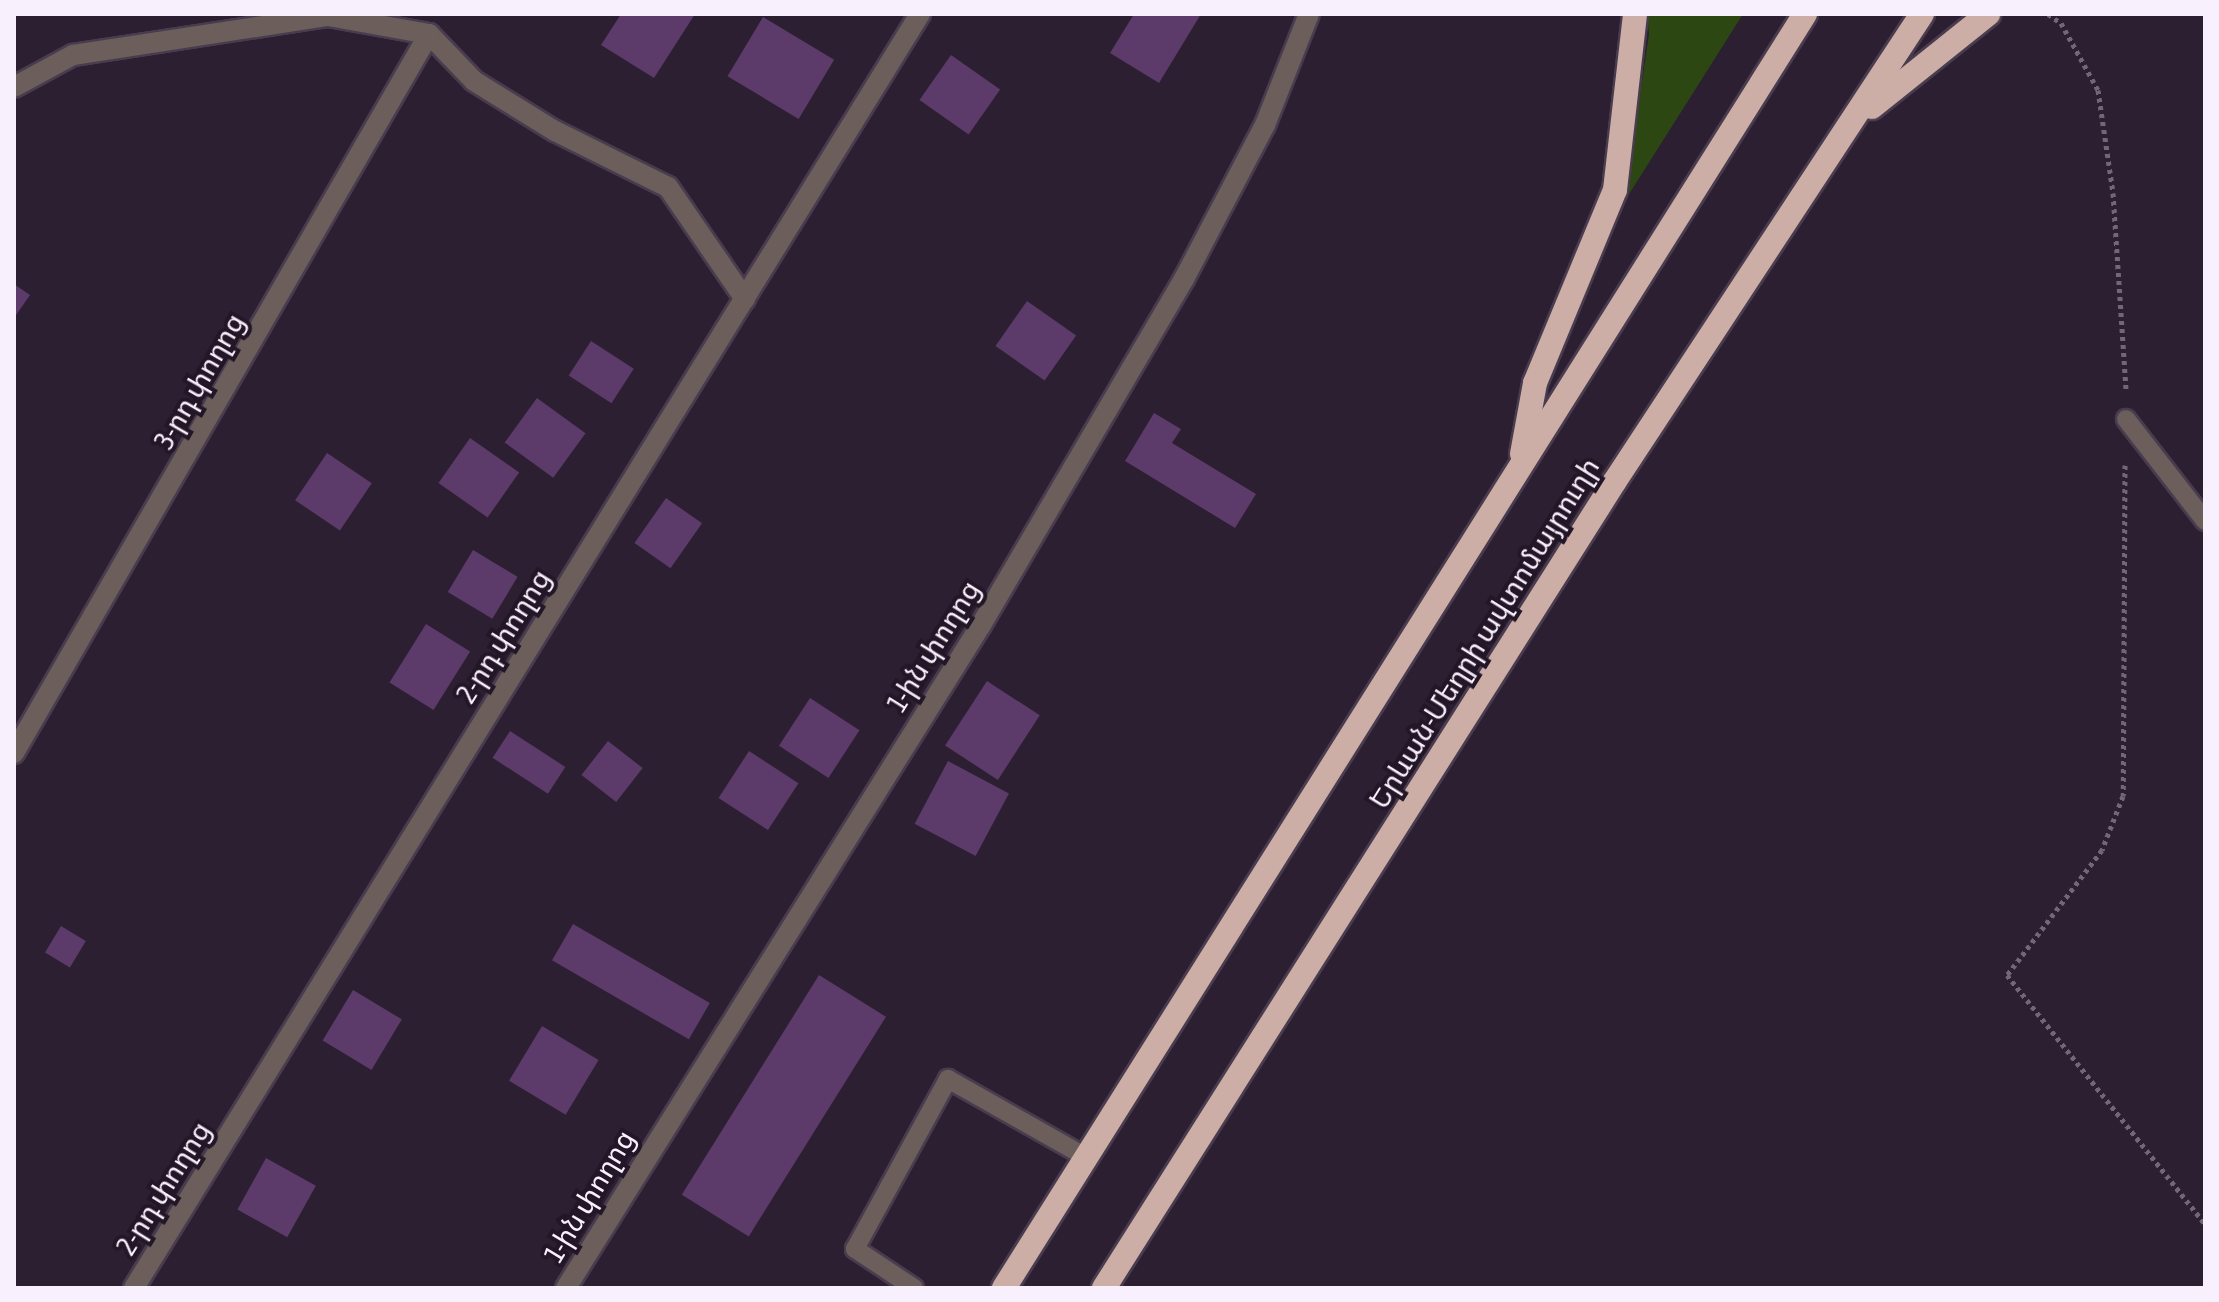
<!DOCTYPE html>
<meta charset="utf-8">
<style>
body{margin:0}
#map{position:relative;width:2219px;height:1302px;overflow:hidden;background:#2c1f31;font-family:"Asap Condensed","Noto Sans Armenian",sans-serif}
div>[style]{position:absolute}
.green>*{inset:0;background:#2c4712}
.building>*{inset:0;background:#5c3a69;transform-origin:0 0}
.path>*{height:5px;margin-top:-2.5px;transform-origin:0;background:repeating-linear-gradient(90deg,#726777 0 4px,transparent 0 8px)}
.roads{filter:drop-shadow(2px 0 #493c4e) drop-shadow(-2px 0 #493c4e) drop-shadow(0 2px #493c4e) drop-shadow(0 -2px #493c4e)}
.lane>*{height:18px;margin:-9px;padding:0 9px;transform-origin:9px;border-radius:9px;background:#6b5e5b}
.street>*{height:20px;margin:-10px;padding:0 10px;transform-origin:10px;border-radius:10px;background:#6b5e5b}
.highway>*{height:24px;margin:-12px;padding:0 12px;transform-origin:12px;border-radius:12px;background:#ccaea6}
span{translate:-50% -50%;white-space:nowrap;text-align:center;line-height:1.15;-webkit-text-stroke:8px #221627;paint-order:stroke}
.street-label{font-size:28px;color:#f9f0fd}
.frame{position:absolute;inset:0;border:16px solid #f9f0fd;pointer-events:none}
</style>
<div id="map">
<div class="green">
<div style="clip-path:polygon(1647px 14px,1743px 14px,1624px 202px,1649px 34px)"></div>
</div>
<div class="building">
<div style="clip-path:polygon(621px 14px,695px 14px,654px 78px,601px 45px)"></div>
<div style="clip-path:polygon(1134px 14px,1201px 14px,1159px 83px,1110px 53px)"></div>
<div style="left:763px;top:17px;width:83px;height:69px;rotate:31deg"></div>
<div style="left:951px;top:55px;width:60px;height:55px;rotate:35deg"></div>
<div style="clip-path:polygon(14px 284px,30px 295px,14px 318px)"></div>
<div style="left:1027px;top:301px;width:60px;height:55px;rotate:35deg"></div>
<div style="left:591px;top:341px;width:51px;height:41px;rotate:33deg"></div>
<div style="left:537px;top:398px;width:60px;height:55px;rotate:36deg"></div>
<div style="clip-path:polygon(1154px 413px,1181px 429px,1172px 443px,1256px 494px,1235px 528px,1125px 461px)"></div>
<div style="left:470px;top:438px;width:60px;height:55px;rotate:35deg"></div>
<div style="left:327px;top:453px;width:54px;height:57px;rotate:34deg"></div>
<div style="left:666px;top:498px;width:44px;height:55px;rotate:35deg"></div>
<div style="left:473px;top:550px;width:52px;height:49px;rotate:31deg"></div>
<div style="left:426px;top:624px;width:52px;height:69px;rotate:32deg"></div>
<div style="left:987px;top:681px;width:63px;height:77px;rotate:33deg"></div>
<div style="left:810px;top:698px;width:59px;height:57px;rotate:33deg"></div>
<div style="left:510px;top:731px;width:66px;height:32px;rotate:33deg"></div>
<div style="left:608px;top:741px;width:44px;height:43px;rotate:38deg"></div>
<div style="left:749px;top:751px;width:59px;height:56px;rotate:33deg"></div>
<div style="left:948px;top:761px;width:69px;height:71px;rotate:28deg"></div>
<div style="left:573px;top:924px;width:158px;height:42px;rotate:30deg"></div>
<div style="left:61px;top:926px;width:29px;height:31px;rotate:31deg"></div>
<div style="left:819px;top:975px;width:79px;height:259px;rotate:32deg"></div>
<div style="left:353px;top:990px;width:57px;height:59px;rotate:31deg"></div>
<div style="left:542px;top:1026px;width:66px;height:64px;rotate:31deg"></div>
<div style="left:266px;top:1158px;width:57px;height:59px;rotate:29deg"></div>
</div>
<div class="path">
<div style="left:2048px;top:14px;width:16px;rotate:35deg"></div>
<div style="left:2061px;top:23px;width:77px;rotate:61.1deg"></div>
<div style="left:2098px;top:90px;width:104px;rotate:81.7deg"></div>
<div style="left:2113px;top:193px;width:198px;rotate:86.2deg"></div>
<div style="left:2125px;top:465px;width:331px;rotate:90.3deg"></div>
<div style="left:2123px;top:796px;width:58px;rotate:111.3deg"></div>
<div style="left:2102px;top:850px;width:157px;rotate:127.2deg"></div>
<div style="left:2007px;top:975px;width:318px;rotate:51.5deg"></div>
</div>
<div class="roads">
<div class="lane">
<div style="left:2126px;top:419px;width:129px;rotate:52.2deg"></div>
<div style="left:914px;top:1288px;width:71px;rotate:-146.5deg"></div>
<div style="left:855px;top:1249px;width:194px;rotate:-61.3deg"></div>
<div style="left:948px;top:1079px;width:159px;rotate:29.5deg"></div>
</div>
<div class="street">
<div style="left:429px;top:34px;width:65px;rotate:46.2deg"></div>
<div style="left:474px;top:81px;width:95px;rotate:31.7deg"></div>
<div style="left:555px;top:131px;width:126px;rotate:26.4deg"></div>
<div style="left:668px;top:187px;width:136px;rotate:55.5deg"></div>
<div style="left:14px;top:87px;width:67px;rotate:-28.5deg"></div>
<div style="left:73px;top:55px;width:258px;rotate:-8.7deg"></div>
<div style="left:328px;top:16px;width:103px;rotate:10.1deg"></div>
<div style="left:14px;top:753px;width:830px;rotate:-60.01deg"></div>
<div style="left:134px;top:1288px;width:1497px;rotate:-58.33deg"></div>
<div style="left:566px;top:1288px;width:782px;rotate:-57.96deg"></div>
<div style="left:981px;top:625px;width:401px;rotate:-59.6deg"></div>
<div style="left:1184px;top:279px;width:174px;rotate:-62.3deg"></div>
<div style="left:1265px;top:125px;width:119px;rotate:-68.4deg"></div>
</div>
<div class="highway">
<div style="left:1872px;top:107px;width:149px;rotate:-38.7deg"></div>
<div style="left:1522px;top:454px;width:72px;rotate:-79.6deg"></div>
<div style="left:1535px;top:383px;width:209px;rotate:-67.5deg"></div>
<div style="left:1615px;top:190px;width:177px;rotate:-83.5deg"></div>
<div style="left:1004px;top:1288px;width:1505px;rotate:-57.84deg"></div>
<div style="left:1104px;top:1288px;width:955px;rotate:-57.66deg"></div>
<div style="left:1615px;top:481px;width:559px;rotate:-56.68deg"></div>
</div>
</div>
<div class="street-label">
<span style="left:199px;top:381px;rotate:-60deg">3-րդ փողոց</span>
<span style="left:1484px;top:633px;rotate:-58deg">Երևան-Մեղրի ավտոմայրուղի</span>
<span style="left:503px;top:636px;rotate:-58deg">2-րդ փողոց</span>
<span style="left:933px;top:646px;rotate:-58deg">1-ին փողոց</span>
<span style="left:163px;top:1188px;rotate:-58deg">2-րդ փողոց</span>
<span style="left:589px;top:1196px;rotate:-59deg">1-ին փողոց</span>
</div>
<div class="frame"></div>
</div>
